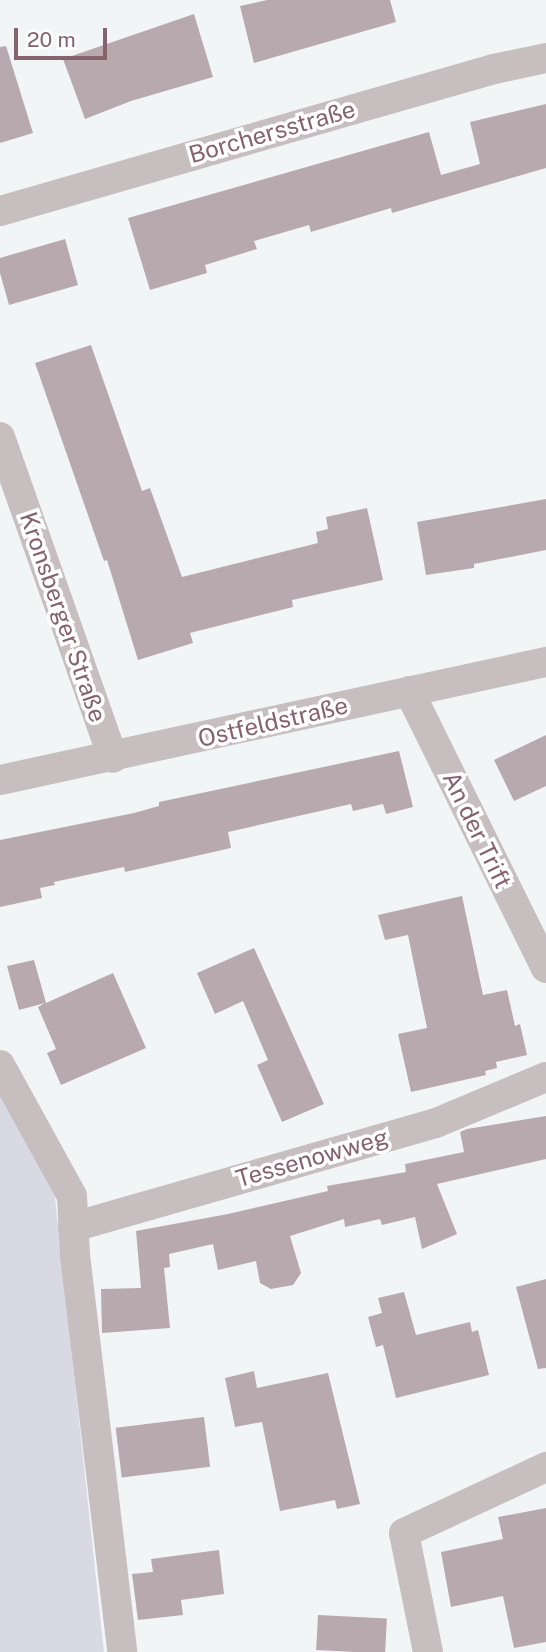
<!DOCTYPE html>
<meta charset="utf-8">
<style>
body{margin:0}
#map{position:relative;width:546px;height:1652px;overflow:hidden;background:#f2f5f6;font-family:"Public Sans",sans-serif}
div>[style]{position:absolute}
.green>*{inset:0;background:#d8d9e2}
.building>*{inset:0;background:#b8a9ae;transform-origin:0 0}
.minor>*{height:30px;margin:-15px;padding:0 15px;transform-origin:15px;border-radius:15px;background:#c7bec0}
span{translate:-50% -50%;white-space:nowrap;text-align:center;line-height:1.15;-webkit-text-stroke:7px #fff;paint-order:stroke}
.street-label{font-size:24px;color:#85636c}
.scale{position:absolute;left:14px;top:28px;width:93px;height:32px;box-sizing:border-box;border:4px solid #85636c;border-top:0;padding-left:9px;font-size:21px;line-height:24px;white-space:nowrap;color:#85636c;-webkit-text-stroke:5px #fff;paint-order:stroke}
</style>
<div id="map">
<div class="green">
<div style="clip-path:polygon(0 1092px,54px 1189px,104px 1652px,0 1652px)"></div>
</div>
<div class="building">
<div style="clip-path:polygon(267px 0,390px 0,396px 22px,254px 63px,240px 6px)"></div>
<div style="clip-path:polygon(194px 14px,213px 77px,131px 101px,85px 119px,63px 59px)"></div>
<div style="clip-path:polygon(6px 46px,33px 133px,0 143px,0 47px)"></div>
<div style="clip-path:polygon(546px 104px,546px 168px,392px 213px,391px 208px,311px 232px,309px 225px,254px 241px,257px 249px,205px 265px,207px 273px,150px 290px,128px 218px,429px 132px,441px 175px,480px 164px,470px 122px)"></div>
<div style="clip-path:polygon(65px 239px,78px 285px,9px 305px,0 273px,0 258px)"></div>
<div style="clip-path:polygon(91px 345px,142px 491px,150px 488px,182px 577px,318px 543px,316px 532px,328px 529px,326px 517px,367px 508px,383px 580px,292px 600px,293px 607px,190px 633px,193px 643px,138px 660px,107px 560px,104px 561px,35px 363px)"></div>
<div style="clip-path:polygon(546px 499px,546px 550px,474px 564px,474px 568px,426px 575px,417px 522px)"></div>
<div style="clip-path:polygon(546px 735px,546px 786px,514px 801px,494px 760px)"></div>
<div style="clip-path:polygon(399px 751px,413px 807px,386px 814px,383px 804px,353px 811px,351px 804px,228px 832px,231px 848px,125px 872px,124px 867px,54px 882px,55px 885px,40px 888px,42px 898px,0 907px,0 840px,134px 813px,159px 806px,159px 802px)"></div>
<div style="clip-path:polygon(462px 896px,483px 995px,507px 990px,515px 1026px,520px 1024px,527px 1055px,496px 1062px,497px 1068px,485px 1071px,486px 1075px,411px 1092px,398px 1034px,427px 1028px,408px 935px,385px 940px,378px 915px)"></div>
<div style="clip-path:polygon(254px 948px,324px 1104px,282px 1122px,257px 1065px,268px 1060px,243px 1001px,215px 1014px,197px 973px)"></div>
<div style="clip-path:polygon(34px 960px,46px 1003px,113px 973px,146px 1048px,61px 1085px,47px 1053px,56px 1049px,38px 1007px,45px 1003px,19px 1010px,7px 966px)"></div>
<div style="clip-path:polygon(546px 1116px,546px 1159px,437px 1184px,457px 1234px,422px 1249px,415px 1217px,382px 1225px,380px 1219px,345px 1227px,344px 1219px,290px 1236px,301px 1273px,293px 1285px,271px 1289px,260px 1283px,256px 1261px,218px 1270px,213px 1244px,169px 1254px,170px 1267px,164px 1268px,170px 1328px,102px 1333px,101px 1289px,141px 1288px,136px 1231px,228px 1214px,328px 1191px,327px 1186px,406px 1172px,405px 1164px,464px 1152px,460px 1132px,467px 1129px)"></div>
<div style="clip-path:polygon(546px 1279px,546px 1368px,538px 1369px,516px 1287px)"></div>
<div style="clip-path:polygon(404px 1292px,416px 1335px,470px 1322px,472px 1332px,478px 1330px,489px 1375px,396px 1398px,383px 1345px,376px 1347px,368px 1317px,382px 1313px,378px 1298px)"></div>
<div style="clip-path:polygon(254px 1371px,257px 1388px,328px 1373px,360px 1504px,337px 1509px,335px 1500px,280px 1511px,262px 1422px,235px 1427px,225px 1378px)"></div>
<div style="left:204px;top:1417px;width:50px;height:89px;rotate:83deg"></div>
<div style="clip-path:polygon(546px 1508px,546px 1642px,514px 1648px,503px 1596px,451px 1607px,441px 1552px,503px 1539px,498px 1517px)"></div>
<div style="clip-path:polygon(219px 1550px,224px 1594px,181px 1600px,183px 1615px,138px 1620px,132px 1574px,153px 1572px,151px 1559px)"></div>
<div style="left:318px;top:1615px;width:69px;height:35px;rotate:3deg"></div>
</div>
<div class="minor">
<div style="left:0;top:211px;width:514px;rotate:-16.04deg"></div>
<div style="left:494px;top:69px;width:53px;rotate:-11.9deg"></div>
<div style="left:0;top:437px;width:340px;rotate:70.6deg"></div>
<div style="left:409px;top:691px;width:309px;rotate:63.7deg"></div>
<div style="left:0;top:780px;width:559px;rotate:-12.2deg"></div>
<div style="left:0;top:1065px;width:149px;rotate:61.2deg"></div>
<div style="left:72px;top:1196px;width:59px;rotate:87.1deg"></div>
<div style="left:75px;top:1255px;width:400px;rotate:83.2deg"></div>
<div style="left:73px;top:1227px;width:378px;rotate:-16deg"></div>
<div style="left:436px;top:1123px;width:119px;rotate:-22.7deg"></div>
<div style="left:428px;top:1652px;width:121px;rotate:-101.4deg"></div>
<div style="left:404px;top:1533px;width:157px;rotate:-24.9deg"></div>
</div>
<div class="street-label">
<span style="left:272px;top:132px;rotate:-16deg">Borchersstraße</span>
<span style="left:63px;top:617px;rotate:71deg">Kronsberger Straße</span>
<span style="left:273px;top:722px;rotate:-13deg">Ostfeldstraße</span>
<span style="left:477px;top:830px;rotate:64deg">An der Trift</span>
<span style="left:312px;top:1158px;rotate:-16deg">Tessenowweg</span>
</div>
<div class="scale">20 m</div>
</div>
